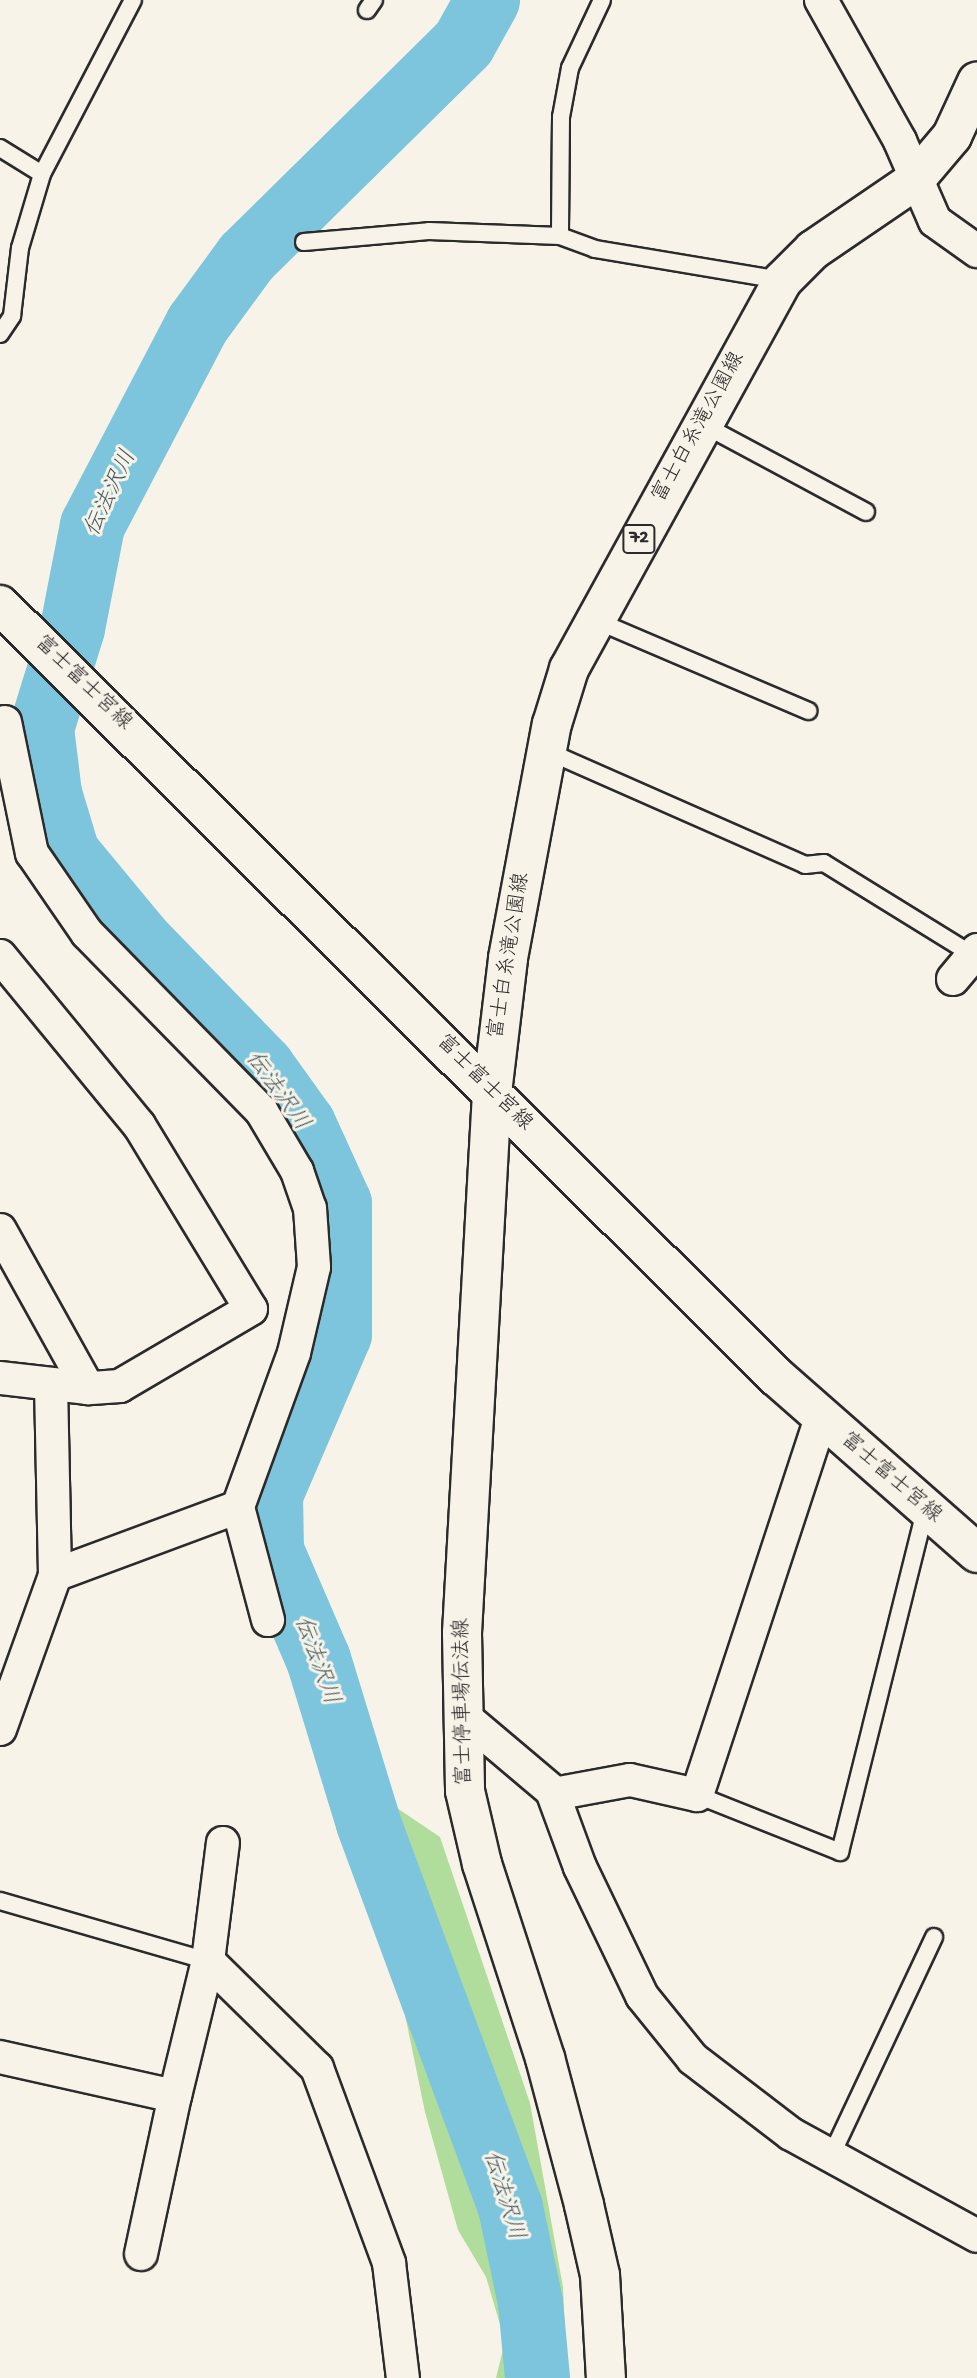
<!DOCTYPE html>
<meta charset="utf-8">
<style>
body{margin:0}
#map{position:relative;width:977px;height:2378px;overflow:hidden;background:#f7f3e8;font-family:"Gochi Hand","Klee One",sans-serif}
div>[style]{position:absolute}
.green>*{inset:0;background:#b1dd9c}
.river>*{height:65px;margin:-32.5px;padding:0 32.5px;transform-origin:32.5px;border-radius:32.5px;background:#7cc5dc}
.roads{filter:drop-shadow(2px 0 #2b2b2b) drop-shadow(-2px 0 #2b2b2b) drop-shadow(0 2px #2b2b2b) drop-shadow(0 -2px #2b2b2b)}
.service>*{height:16px;margin:-8px;padding:0 8px;transform-origin:8px;border-radius:8px;background:#f7f3e8}
.minor>*{height:32px;margin:-16px;padding:0 16px;transform-origin:16px;border-radius:16px;background:#f7f3e8}
.secondary>*{height:38px;margin:-19px;padding:0 19px;transform-origin:19px;border-radius:19px;background:#f7f3e8}
.primary>*{height:38px;margin:-19px;padding:0 19px;transform-origin:19px;border-radius:19px;background:#f7f3e8}
span{translate:-50% -50%;white-space:nowrap;text-align:center;line-height:1.15;-webkit-text-stroke:6px #f7f3e8;paint-order:stroke}
.shield-label span{padding:2px 5px;background:#f7f3e8;border:2px solid;border-radius:5px;-webkit-text-stroke-width:0}
.shield-label{font-size:19px;color:#2b2b2b;font-weight:700}
.street-label{font-size:21px;color:#2b2b2b}
.water-label{font-size:23px;color:#435960;font-style:italic}
</style>
<div id="map">
<div class="green">
<div style="clip-path:polygon(379px 1778px,391px 1804px,440px 1837px,530px 2103px,563px 2287px,567px 2378px,496px 2378px,505px 2341px,486px 2277px,458px 2230px,425px 2112px,403px 2005px,369px 1891px,331px 1798px)"></div>
</div>
<div class="river">
<div style="left:487px;top:0;width:49px;rotate:119.2deg"></div>
<div style="left:463px;top:43px;width:305px;rotate:135.4deg"></div>
<div style="left:246px;top:257px;width:83px;rotate:126.2deg"></div>
<div style="left:197px;top:324px;width:227px;rotate:117.6deg"></div>
<div style="left:92px;top:525px;width:105px;rotate:101deg"></div>
<div style="left:72px;top:628px;width:105px;rotate:107.2deg"></div>
<div style="left:41px;top:728px;width:65px;rotate:83deg"></div>
<div style="left:49px;top:793px;width:63px;rotate:73.3deg"></div>
<div style="left:67px;top:853px;width:113px;rotate:50.4deg"></div>
<div style="left:139px;top:940px;width:177px;rotate:45.9deg"></div>
<div style="left:262px;top:1067px;width:70px;rotate:54.3deg"></div>
<div style="left:303px;top:1124px;width:87px;rotate:65.5deg"></div>
<div style="left:339px;top:1203px;width:131px;rotate:90deg"></div>
<div style="left:339px;top:1334px;width:174px;rotate:113.3deg"></div>
<div style="left:270px;top:1494px;width:56px;rotate:89deg"></div>
<div style="left:271px;top:1550px;width:119px;rotate:66.7deg"></div>
<div style="left:318px;top:1659px;width:171px;rotate:73deg"></div>
<div style="left:368px;top:1823px;width:409px;rotate:69.7deg"></div>
<div style="left:510px;top:2207px;width:97px;rotate:78.1deg"></div>
<div style="left:530px;top:2302px;width:76px;rotate:84.7deg"></div>
</div>
<div class="roads">
<div class="service">
<div style="left:602px;top:0;width:75px;rotate:115.2deg"></div>
<div style="left:570px;top:68px;width:50px;rotate:100.4deg"></div>
<div style="left:561px;top:117px;width:119px;rotate:90.5deg"></div>
<div style="left:560px;top:236px;width:37px;rotate:20deg"></div>
<div style="left:595px;top:249px;width:189px;rotate:9.5deg"></div>
<div style="left:367px;top:10px;width:12px;rotate:-55deg"></div>
<div style="left:0;top:148px;width:49px;rotate:31.8deg"></div>
<div style="left:304px;top:242px;width:125px;rotate:-5deg"></div>
<div style="left:429px;top:231px;width:131px;rotate:2.2deg"></div>
<div style="left:0;top:334px;width:22px;rotate:-56deg"></div>
<div style="left:12px;top:316px;width:68px;rotate:-83.3deg"></div>
<div style="left:20px;top:248px;width:77px;rotate:-73.4deg"></div>
<div style="left:42px;top:174px;width:196px;rotate:-62.4deg"></div>
<div style="left:702px;top:424px;width:186px;rotate:28.2deg"></div>
<div style="left:595px;top:620px;width:232px;rotate:23.1deg"></div>
<div style="left:547px;top:751px;width:282px;rotate:23.8deg"></div>
<div style="left:805px;top:865px;width:19px;rotate:-6deg"></div>
<div style="left:824px;top:863px;width:175px;rotate:31.7deg"></div>
<div style="left:697px;top:1795px;width:154px;rotate:21.7deg"></div>
<div style="left:840px;top:1852px;width:352px;rotate:-76deg"></div>
<div style="left:0;top:1901px;width:216px;rotate:16.1deg"></div>
<div style="left:831px;top:2156px;width:242px;rotate:-64.8deg"></div>
</div>
<div class="minor">
<div style="left:821px;top:0;width:162px;rotate:60.7deg"></div>
<div style="left:900px;top:141px;width:87px;rotate:66.4deg"></div>
<div style="left:935px;top:221px;width:52px;rotate:35.5deg"></div>
<div style="left:5px;top:722px;width:134px;rotate:78.4deg"></div>
<div style="left:32px;top:853px;width:97px;rotate:55.5deg"></div>
<div style="left:87px;top:933px;width:250px;rotate:45.6deg"></div>
<div style="left:262px;top:1112px;width:69px;rotate:59.3deg"></div>
<div style="left:297px;top:1171px;width:39px;rotate:71deg"></div>
<div style="left:310px;top:1208px;width:59px;rotate:86.1deg"></div>
<div style="left:314px;top:1267px;width:88px;rotate:103.1deg"></div>
<div style="left:294px;top:1353px;width:164px;rotate:110deg"></div>
<div style="left:238px;top:1507px;width:117px;rotate:75.1deg"></div>
<div style="left:0;top:956px;width:219px;rotate:50.6deg"></div>
<div style="left:139px;top:1125px;width:215px;rotate:58.7deg"></div>
<div style="left:251px;top:1309px;width:152px;rotate:149.6deg"></div>
<div style="left:120px;top:1386px;width:32px;rotate:176deg"></div>
<div style="left:88px;top:1388px;width:89px;rotate:-173.5deg"></div>
<div style="left:953px;top:979px;width:38px;rotate:-50deg"></div>
<div style="left:0;top:1230px;width:181px;rotate:60.9deg"></div>
<div style="left:55px;top:1575px;width:195px;rotate:-20.4deg"></div>
<div style="left:461px;top:1714px;width:119px;rotate:40.2deg"></div>
<div style="left:552px;top:1791px;width:81px;rotate:69.8deg"></div>
<div style="left:580px;top:1867px;width:143px;rotate:64.3deg"></div>
<div style="left:642px;top:1996px;width:81px;rotate:51deg"></div>
<div style="left:693px;top:2059px;width:123px;rotate:37.4deg"></div>
<div style="left:791px;top:2134px;width:212px;rotate:28.7deg"></div>
<div style="left:0;top:1729px;width:164px;rotate:-70.3deg"></div>
<div style="left:55px;top:1575px;width:191px;rotate:-91.2deg"></div>
<div style="left:554px;top:1794px;width:77px;rotate:-10.4deg"></div>
<div style="left:630px;top:1780px;width:69px;rotate:12.6deg"></div>
<div style="left:697px;top:1795px;width:397px;rotate:-71.8deg"></div>
<div style="left:208px;top:1961px;width:153px;rotate:44.5deg"></div>
<div style="left:317px;top:2068px;width:208px;rotate:69.7deg"></div>
<div style="left:389px;top:2263px;width:116px;rotate:83.1deg"></div>
<div style="left:0;top:2057px;width:179px;rotate:12.6deg"></div>
<div style="left:175px;top:2096px;width:139px;rotate:-76.3deg"></div>
<div style="left:208px;top:1961px;width:119px;rotate:-82.8deg"></div>
<div style="left:141px;top:2254px;width:162px;rotate:-77.9deg"></div>
</div>
<div class="secondary">
<div style="left:0;top:605px;width:1097px;rotate:44.82deg"></div>
<div style="left:778px;top:1378px;width:265px;rotate:41.3deg"></div>
<div style="left:492px;top:1093px;width:541px;rotate:93.18deg"></div>
<div style="left:462px;top:1633px;width:158px;rotate:88.9deg"></div>
<div style="left:465px;top:1791px;width:75px;rotate:76.9deg"></div>
<div style="left:482px;top:1864px;width:204px;rotate:72deg"></div>
<div style="left:545px;top:2058px;width:152px;rotate:75.1deg"></div>
<div style="left:584px;top:2205px;width:72px;rotate:77.1deg"></div>
<div style="left:600px;top:2275px;width:103px;rotate:86.7deg"></div>
</div>
<div class="primary">
<div style="left:492px;top:1093px;width:136px;rotate:-83.2deg"></div>
<div style="left:508px;top:958px;width:238px;rotate:-79.4deg"></div>
<div style="left:552px;top:724px;width:58px;rotate:-72.8deg"></div>
<div style="left:569px;top:669px;width:443px;rotate:-61.2deg"></div>
<div style="left:782px;top:281px;width:44px;rotate:-45deg"></div>
<div style="left:813px;top:250px;width:122px;rotate:-34.3deg"></div>
<div style="left:914px;top:181px;width:59px;rotate:-49.8deg"></div>
<div style="left:952px;top:136px;width:60px;rotate:-65.2deg"></div>
</div>
</div>
<div class="shield-label">
<span style="left:639px;top:539px">72</span>
</div>
<div class="street-label">
<span style="left:700px;top:428px;rotate:-61deg">富士白糸滝公園線</span>
<span style="left:82px;top:684px;rotate:44deg">富士富士宮線</span>
<span style="left:511px;top:956px;rotate:-81deg">富士白糸滝公園線</span>
<span style="left:483px;top:1084px;rotate:45deg">富士富士宮線</span>
<span style="left:890px;top:1479px;rotate:41deg">富士富士宮線</span>
<span style="left:465px;top:1702px;rotate:-91deg">富士停車場伝法線</span>
</div>
<div class="water-label">
<span style="left:112px;top:494px;rotate:-65deg">伝法沢川</span>
<span style="left:276px;top:1092px;rotate:54deg">伝法沢川</span>
<span style="left:315px;top:1661px;rotate:70deg">伝法沢川</span>
<span style="left:502px;top:2196px;rotate:73deg">伝法沢川</span>
</div>
</div>
